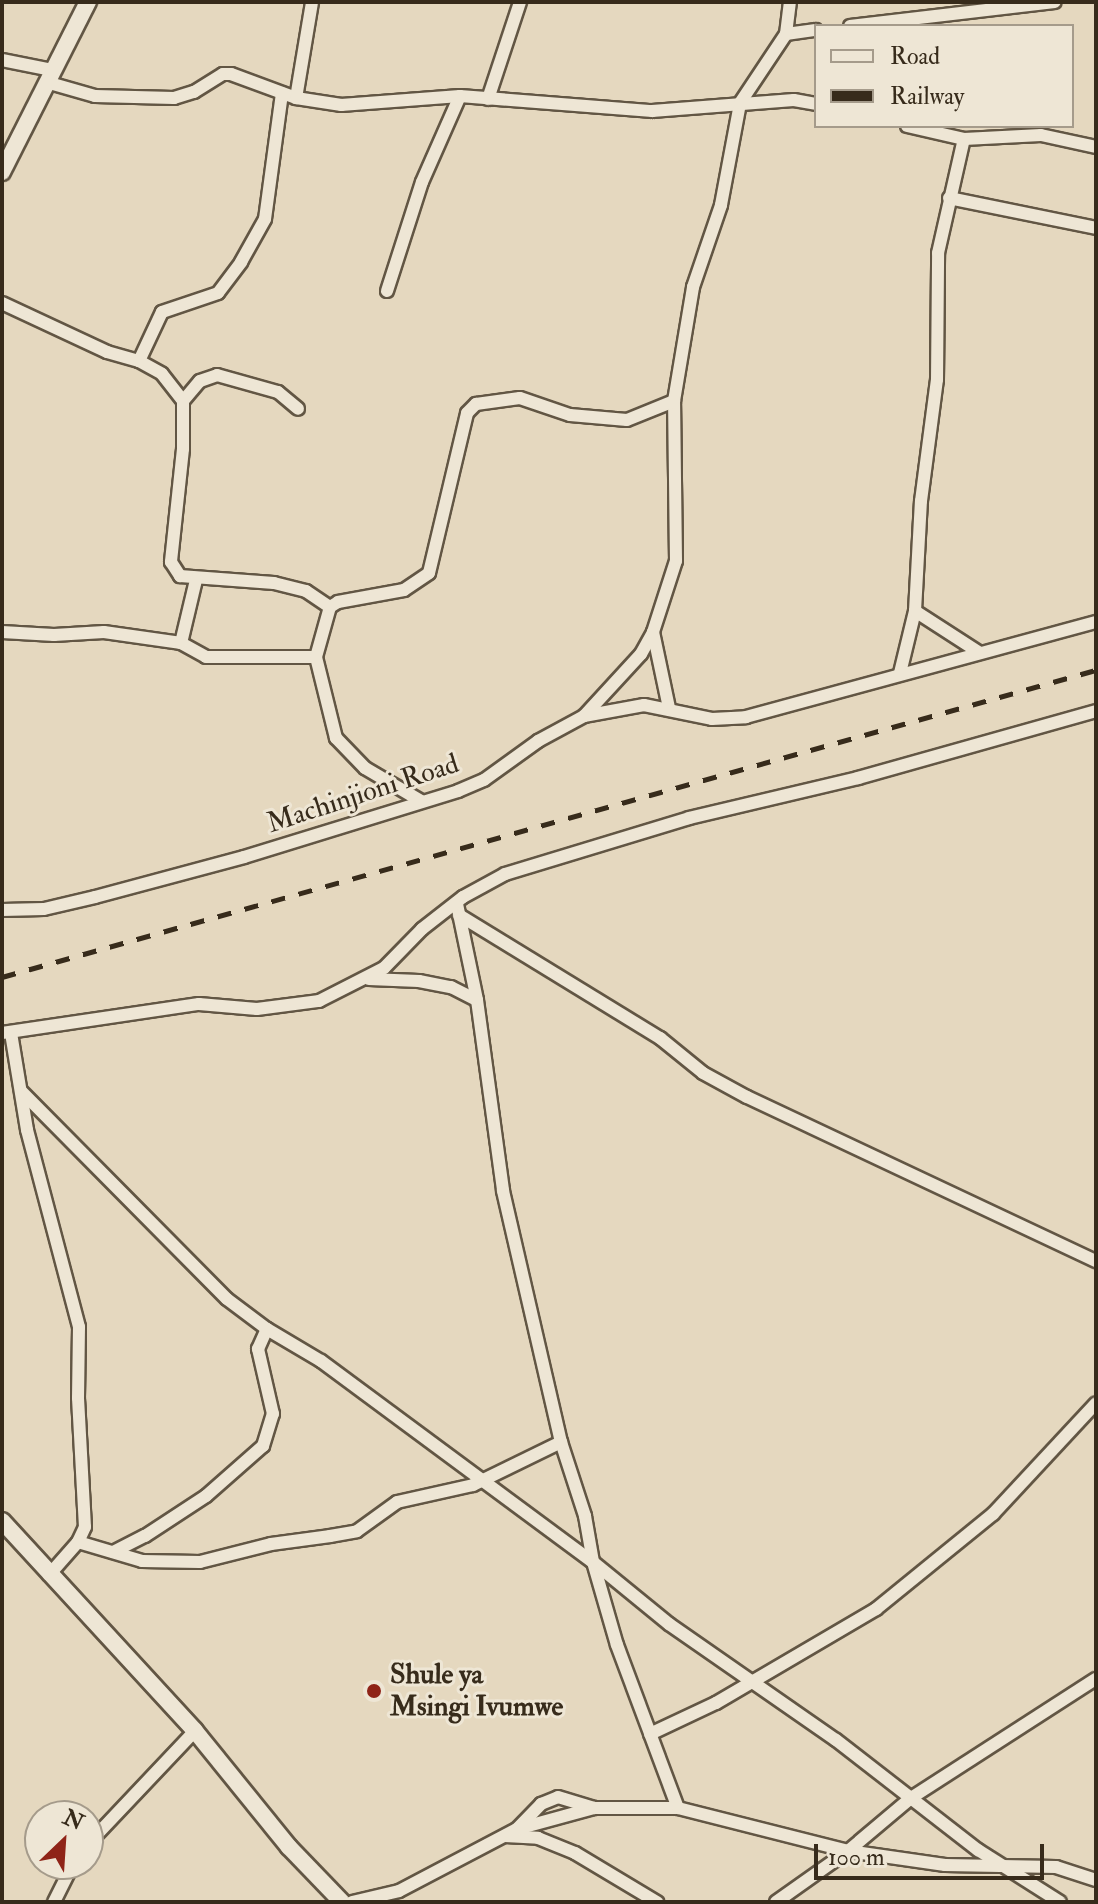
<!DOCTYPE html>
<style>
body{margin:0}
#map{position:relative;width:1098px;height:1904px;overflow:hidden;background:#e5d8bf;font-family:"IM FELL Double Pica",serif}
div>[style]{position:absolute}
.roads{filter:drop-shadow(2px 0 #625644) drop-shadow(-2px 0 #625644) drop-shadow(0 2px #625644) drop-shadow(0 -2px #625644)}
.street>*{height:12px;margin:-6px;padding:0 6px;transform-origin:6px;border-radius:6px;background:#eee6d5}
.secondary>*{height:16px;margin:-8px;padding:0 8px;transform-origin:8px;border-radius:8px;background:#eee6d5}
.rail>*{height:5px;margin-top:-2.5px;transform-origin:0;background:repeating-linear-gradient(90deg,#372b1b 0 14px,transparent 0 28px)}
.dots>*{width:22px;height:22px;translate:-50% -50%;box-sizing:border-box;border:4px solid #eee6d5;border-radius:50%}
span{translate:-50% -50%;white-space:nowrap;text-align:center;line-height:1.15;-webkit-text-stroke:6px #eee6d5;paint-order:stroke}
.street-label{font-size:28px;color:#372b1b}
.poi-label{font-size:28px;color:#372b1b;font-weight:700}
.left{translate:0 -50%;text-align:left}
.frame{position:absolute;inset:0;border:4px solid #372b1b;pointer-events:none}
.legend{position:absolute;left:814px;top:24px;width:260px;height:104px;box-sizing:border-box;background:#eee6d5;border:2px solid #a59b8b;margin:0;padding:10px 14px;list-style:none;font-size:24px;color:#372b1b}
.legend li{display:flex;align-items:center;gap:16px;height:40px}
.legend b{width:40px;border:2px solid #a59b8b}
.north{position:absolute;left:24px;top:1800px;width:80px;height:80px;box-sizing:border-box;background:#eee6d5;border:2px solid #a59b8b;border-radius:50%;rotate:25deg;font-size:22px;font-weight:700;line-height:32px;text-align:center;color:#372b1b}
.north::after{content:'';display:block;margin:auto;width:28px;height:36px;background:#8f2418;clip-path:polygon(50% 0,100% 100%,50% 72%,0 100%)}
.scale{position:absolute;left:814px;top:1844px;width:230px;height:36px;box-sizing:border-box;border:4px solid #372b1b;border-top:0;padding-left:10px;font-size:24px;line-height:28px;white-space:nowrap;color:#372b1b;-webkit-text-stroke:6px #eee6d5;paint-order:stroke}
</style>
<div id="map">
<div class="roads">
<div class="street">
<div style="left:850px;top:26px;width:206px;rotate:-6.7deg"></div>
<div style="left:786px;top:34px;width:30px;rotate:-8deg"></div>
<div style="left:2px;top:60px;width:51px;rotate:11.3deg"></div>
<div style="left:46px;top:82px;width:51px;rotate:15.9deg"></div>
<div style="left:95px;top:96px;width:79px;rotate:1.5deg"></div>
<div style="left:174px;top:98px;width:21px;rotate:-17deg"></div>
<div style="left:194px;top:92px;width:34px;rotate:-32deg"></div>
<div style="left:223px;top:74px;width:8px"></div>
<div style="left:231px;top:74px;width:69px;rotate:20.3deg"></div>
<div style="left:296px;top:98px;width:46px;rotate:8.8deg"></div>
<div style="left:341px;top:105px;width:119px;rotate:-4.3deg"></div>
<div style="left:460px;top:96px;width:193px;rotate:4.5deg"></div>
<div style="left:652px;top:111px;width:142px;rotate:-4.4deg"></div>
<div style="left:794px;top:100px;width:22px;rotate:10deg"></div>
<div style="left:296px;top:98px;width:97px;rotate:-80.5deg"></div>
<div style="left:488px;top:99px;width:102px;rotate:-71.7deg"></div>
<div style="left:907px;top:126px;width:58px;rotate:12.8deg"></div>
<div style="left:964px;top:139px;width:77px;rotate:-3deg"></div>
<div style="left:1041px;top:135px;width:56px;rotate:12.3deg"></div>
<div style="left:949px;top:198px;width:150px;rotate:11.5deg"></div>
<div style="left:387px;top:291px;width:114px;rotate:-72.2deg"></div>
<div style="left:422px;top:182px;width:94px;rotate:-66.2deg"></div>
<div style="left:2px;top:303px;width:116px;rotate:25deg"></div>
<div style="left:107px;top:352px;width:33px;rotate:16deg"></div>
<div style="left:139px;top:361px;width:26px;rotate:29deg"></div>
<div style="left:162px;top:374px;width:34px;rotate:52deg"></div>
<div style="left:183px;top:401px;width:48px;rotate:90deg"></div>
<div style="left:183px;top:449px;width:114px;rotate:96.1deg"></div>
<div style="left:171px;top:562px;width:17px;rotate:57deg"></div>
<div style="left:180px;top:576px;width:94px;rotate:4.3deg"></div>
<div style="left:274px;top:583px;width:33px;rotate:14deg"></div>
<div style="left:306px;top:591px;width:29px;rotate:34deg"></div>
<div style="left:139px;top:361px;width:54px;rotate:-64.9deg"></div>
<div style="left:162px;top:312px;width:59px;rotate:-18.7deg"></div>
<div style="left:218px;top:293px;width:39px;rotate:-53deg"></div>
<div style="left:241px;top:262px;width:49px;rotate:-60.8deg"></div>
<div style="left:265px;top:219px;width:127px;rotate:-82.3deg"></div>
<div style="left:183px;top:401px;width:26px;rotate:-50deg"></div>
<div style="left:200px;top:381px;width:18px;rotate:-19deg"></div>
<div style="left:217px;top:375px;width:63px;rotate:15.6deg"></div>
<div style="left:278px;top:392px;width:26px;rotate:40deg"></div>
<div style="left:915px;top:611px;width:77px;rotate:32.9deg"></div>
<div style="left:2px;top:632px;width:52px;rotate:3.3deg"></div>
<div style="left:54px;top:635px;width:50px;rotate:-3.4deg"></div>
<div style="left:104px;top:632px;width:78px;rotate:8.1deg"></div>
<div style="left:181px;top:643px;width:29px;rotate:29deg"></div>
<div style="left:206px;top:657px;width:110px"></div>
<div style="left:653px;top:632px;width:78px;rotate:78.1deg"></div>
<div style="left:181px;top:643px;width:65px;rotate:-76.6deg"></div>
<div style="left:900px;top:673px;width:64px;rotate:-76.4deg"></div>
<div style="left:915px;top:611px;width:110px;rotate:-86.9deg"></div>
<div style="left:921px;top:501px;width:122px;rotate:-82.5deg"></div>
<div style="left:937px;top:380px;width:127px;rotate:-89.5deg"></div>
<div style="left:938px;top:253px;width:117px;rotate:-77.2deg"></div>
<div style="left:584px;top:716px;width:84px;rotate:-47.4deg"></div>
<div style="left:641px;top:654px;width:25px;rotate:-61deg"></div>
<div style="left:653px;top:632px;width:75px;rotate:-72.1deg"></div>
<div style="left:676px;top:561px;width:160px;rotate:-90.7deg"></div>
<div style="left:674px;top:401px;width:116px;rotate:-80.5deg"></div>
<div style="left:693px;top:287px;width:87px;rotate:-71.1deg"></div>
<div style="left:721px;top:205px;width:104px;rotate:-79.4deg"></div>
<div style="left:740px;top:103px;width:83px;rotate:-56.3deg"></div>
<div style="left:786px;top:34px;width:32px;rotate:-83deg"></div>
<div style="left:421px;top:801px;width:65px;rotate:-149.5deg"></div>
<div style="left:365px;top:768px;width:42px;rotate:-134deg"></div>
<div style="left:336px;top:738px;width:83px;rotate:-103.9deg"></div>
<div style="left:316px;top:657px;width:52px;rotate:-74.4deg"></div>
<div style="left:330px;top:607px;width:9px;rotate:-32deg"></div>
<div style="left:338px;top:602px;width:67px;rotate:-10.3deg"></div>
<div style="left:404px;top:590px;width:30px;rotate:-34deg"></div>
<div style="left:429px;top:573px;width:164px;rotate:-76.6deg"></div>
<div style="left:467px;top:413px;width:13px;rotate:-45deg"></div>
<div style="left:476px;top:404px;width:44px;rotate:-7.8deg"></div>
<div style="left:520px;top:398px;width:53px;rotate:18.8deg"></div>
<div style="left:570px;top:415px;width:57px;rotate:5deg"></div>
<div style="left:627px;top:420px;width:51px;rotate:-22deg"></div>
<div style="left:457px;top:904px;width:98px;rotate:78.2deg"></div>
<div style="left:477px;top:1000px;width:193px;rotate:82.2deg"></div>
<div style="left:503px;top:1191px;width:258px;rotate:77deg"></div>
<div style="left:561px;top:1442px;width:78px;rotate:72deg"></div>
<div style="left:585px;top:1516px;width:47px;rotate:80.1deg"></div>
<div style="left:593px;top:1562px;width:86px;rotate:73.9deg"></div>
<div style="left:617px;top:1645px;width:174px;rotate:69.5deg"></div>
<div style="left:2px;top:910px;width:42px;rotate:-1.4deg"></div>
<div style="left:44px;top:909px;width:52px;rotate:-13.2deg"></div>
<div style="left:95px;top:897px;width:154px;rotate:-15deg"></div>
<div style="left:244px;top:857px;width:224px;rotate:-17.1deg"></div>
<div style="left:458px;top:791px;width:28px;rotate:-23deg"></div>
<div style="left:484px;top:780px;width:67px;rotate:-35.8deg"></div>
<div style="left:538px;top:741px;width:52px;rotate:-28.5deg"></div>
<div style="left:584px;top:716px;width:61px;rotate:-10.4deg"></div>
<div style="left:644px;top:705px;width:69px;rotate:11.6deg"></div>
<div style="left:712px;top:719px;width:34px;rotate:-3deg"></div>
<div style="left:746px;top:717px;width:363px;rotate:-15.2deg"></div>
<div style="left:459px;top:915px;width:236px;rotate:31.5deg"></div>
<div style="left:660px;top:1038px;width:55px;rotate:39.1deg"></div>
<div style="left:703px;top:1073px;width:50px;rotate:28.6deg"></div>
<div style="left:747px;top:1097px;width:386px;rotate:25.2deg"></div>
<div style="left:369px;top:979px;width:50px;rotate:2.3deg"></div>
<div style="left:419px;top:981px;width:33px;rotate:11deg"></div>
<div style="left:451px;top:987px;width:29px;rotate:27deg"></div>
<div style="left:2px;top:1033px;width:199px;rotate:-8.4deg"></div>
<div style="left:199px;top:1004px;width:58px;rotate:4.9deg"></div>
<div style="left:257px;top:1009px;width:63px;rotate:-7.4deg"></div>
<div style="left:319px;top:1001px;width:73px;rotate:-26.9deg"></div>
<div style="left:384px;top:968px;width:54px;rotate:-45.7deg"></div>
<div style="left:422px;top:929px;width:52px;rotate:-38deg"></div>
<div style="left:463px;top:897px;width:48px;rotate:-28.7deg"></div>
<div style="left:505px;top:874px;width:192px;rotate:-16.9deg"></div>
<div style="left:689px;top:818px;width:174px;rotate:-13.3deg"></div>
<div style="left:858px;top:778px;width:247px;rotate:-15.7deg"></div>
<div style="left:11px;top:1033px;width:98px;rotate:80.6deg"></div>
<div style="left:27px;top:1130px;width:204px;rotate:75.2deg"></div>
<div style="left:79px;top:1327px;width:71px;rotate:90.8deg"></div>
<div style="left:78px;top:1398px;width:129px;rotate:86.9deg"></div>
<div style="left:85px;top:1527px;width:17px;rotate:115deg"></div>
<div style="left:78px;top:1542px;width:44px;rotate:131.3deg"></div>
<div style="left:22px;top:1092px;width:291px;rotate:45.3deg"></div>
<div style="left:227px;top:1299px;width:50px;rotate:36.9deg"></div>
<div style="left:267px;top:1329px;width:63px;rotate:30.7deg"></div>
<div style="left:321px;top:1361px;width:338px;rotate:36.5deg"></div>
<div style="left:593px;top:1562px;width:98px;rotate:39.2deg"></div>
<div style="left:669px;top:1624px;width:203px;rotate:34.8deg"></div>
<div style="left:836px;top:1740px;width:180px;rotate:37.8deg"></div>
<div style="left:978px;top:1850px;width:97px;rotate:32.4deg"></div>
<div style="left:78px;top:1542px;width:67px;rotate:16.5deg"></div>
<div style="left:142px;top:1561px;width:58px;rotate:1deg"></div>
<div style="left:200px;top:1562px;width:73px;rotate:-14.2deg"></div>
<div style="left:271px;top:1544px;width:60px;rotate:-7.7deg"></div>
<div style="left:330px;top:1536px;width:27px;rotate:-10deg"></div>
<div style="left:357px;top:1531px;width:49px;rotate:-35.9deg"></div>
<div style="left:397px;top:1502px;width:78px;rotate:-12.6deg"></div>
<div style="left:473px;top:1485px;width:98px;rotate:-26deg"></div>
<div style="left:113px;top:1552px;width:36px;rotate:-27deg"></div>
<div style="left:145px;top:1536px;width:73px;rotate:-33.3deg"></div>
<div style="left:206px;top:1496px;width:76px;rotate:-41.3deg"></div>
<div style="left:263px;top:1446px;width:34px;rotate:-73deg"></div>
<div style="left:273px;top:1414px;width:67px;rotate:-103deg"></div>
<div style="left:258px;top:1349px;width:22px;rotate:-66deg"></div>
<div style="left:650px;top:1734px;width:73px;rotate:-25.2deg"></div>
<div style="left:716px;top:1703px;width:186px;rotate:-30.4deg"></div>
<div style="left:876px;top:1609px;width:151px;rotate:-39.1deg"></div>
<div style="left:993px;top:1514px;width:151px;rotate:-47.1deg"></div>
<div style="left:517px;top:1829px;width:35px;rotate:-46deg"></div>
<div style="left:541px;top:1804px;width:18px;rotate:-22deg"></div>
<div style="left:558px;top:1797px;width:38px;rotate:17deg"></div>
<div style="left:505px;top:1836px;width:33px;rotate:3deg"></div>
<div style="left:538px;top:1838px;width:40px;rotate:22deg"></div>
<div style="left:575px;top:1853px;width:96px;rotate:30.9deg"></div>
<div style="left:88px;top:1844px;width:156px;rotate:-46.6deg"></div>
<div style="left:54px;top:1902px;width:42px;rotate:-63.4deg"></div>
<div style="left:352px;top:1902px;width:48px;rotate:-13.2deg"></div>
<div style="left:399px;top:1891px;width:133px;rotate:-27.7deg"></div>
<div style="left:517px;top:1829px;width:80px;rotate:-15.3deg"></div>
<div style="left:594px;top:1808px;width:84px"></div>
<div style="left:678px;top:1808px;width:175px;rotate:14.2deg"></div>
<div style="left:848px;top:1851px;width:98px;rotate:8.2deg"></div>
<div style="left:945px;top:1865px;width:111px;rotate:1deg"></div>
<div style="left:1056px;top:1867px;width:42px;rotate:18deg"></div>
<div style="left:776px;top:1902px;width:88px;rotate:-35.3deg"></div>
<div style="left:848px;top:1851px;width:82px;rotate:-40.1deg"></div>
<div style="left:911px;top:1798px;width:220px;rotate:-32.8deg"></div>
</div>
<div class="secondary">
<div style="left:2px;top:172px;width:191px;rotate:-63.2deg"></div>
<div style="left:2px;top:1521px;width:285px;rotate:47.4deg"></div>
<div style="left:195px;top:1731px;width:149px;rotate:51deg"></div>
<div style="left:289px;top:1847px;width:76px;rotate:46.1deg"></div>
</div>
</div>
<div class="rail">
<div style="left:2px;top:977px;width:1136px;rotate:-15.68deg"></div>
</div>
<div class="dots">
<div style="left:374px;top:1691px;background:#8f2418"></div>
</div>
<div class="street-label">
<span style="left:363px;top:794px;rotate:-18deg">Machinjioni Road</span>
</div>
<div class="poi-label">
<span class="left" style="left:390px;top:1691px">Shule ya<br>Msingi Ivumwe</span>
</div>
<div class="frame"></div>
<ul class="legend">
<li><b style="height:10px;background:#eee6d5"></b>Road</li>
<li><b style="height:10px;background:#372b1b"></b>Railway</li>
</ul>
<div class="north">N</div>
<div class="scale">100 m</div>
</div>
